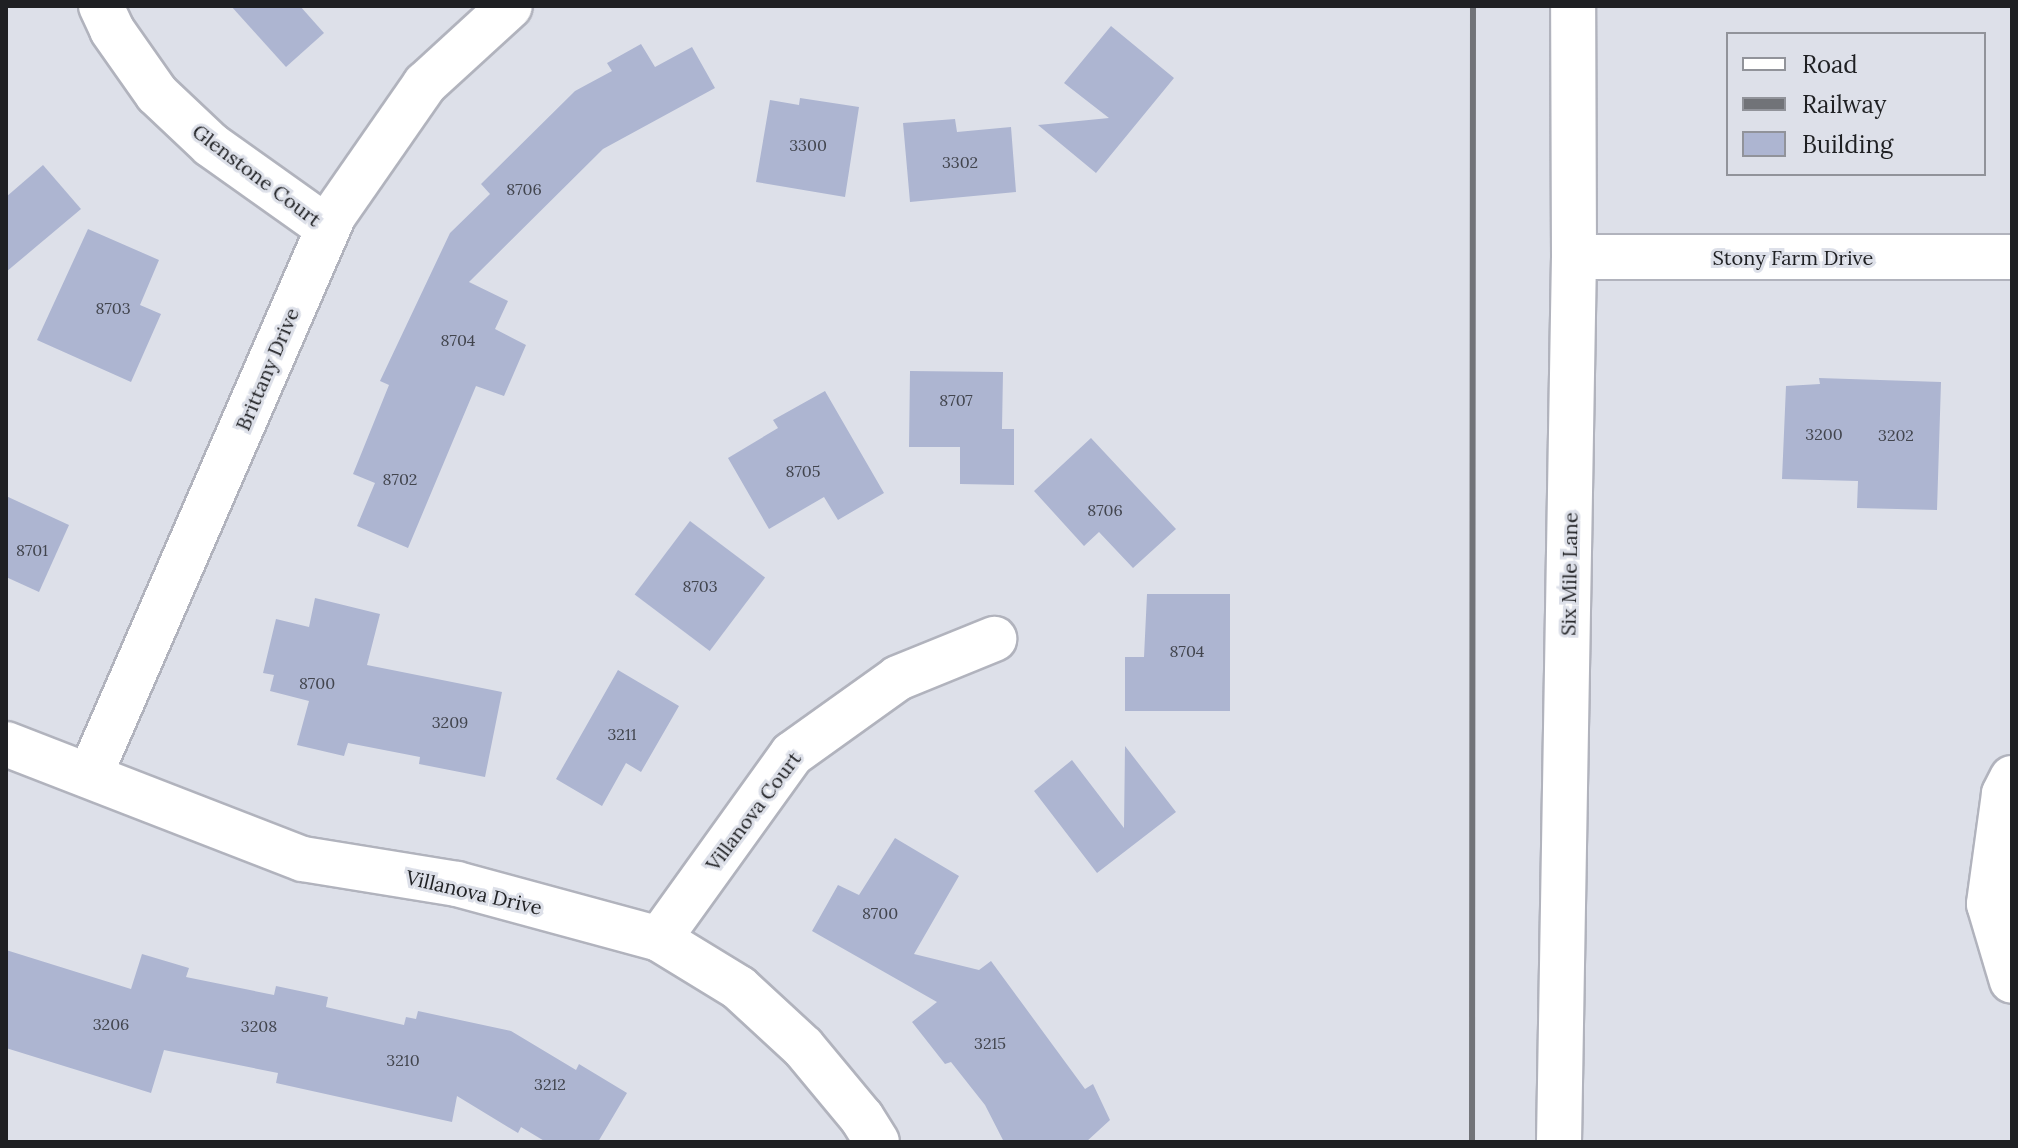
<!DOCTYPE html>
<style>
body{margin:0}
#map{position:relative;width:2018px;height:1148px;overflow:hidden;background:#dde0e9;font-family:Lora,serif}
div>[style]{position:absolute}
.building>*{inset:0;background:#adb5d1;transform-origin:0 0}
.roads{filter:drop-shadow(2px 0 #b1b3bd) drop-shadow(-2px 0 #b1b3bd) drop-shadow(0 2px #b1b3bd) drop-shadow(0 -2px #b1b3bd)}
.minor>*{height:44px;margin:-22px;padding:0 22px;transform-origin:22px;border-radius:22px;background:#fff}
.tertiary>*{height:44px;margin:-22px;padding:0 22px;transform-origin:22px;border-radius:22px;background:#fff}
.rail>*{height:6px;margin:-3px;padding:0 3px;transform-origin:3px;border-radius:3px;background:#717378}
span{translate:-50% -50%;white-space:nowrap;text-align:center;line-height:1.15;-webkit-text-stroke:6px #dde0e9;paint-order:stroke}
.number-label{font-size:16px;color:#42454e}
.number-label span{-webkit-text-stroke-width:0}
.street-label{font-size:20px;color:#1f2023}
.frame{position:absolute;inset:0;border:8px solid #1f2023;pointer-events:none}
.legend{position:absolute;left:1726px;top:32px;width:260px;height:144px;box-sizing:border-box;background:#dde0e9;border:2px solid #91939a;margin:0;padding:10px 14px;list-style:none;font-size:24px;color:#1f2023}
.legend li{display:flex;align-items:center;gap:16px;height:40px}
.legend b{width:40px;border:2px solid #91939a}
</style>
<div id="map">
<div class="building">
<div style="clip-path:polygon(231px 6px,300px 6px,324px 33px,286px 67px)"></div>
<div style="clip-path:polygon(1111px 26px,1174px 78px,1096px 173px,1038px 125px,1109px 118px,1064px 83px)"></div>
<div style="clip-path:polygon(641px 44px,655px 67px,692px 47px,715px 88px,603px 149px,469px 282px,508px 301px,495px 329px,526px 345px,504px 396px,476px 386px,408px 548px,357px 526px,375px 483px,353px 474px,389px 385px,380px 381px,450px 233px,490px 194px,481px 184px,575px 91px,612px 71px,607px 63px)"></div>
<div style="clip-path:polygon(800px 98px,859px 107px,845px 197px,756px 182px,770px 100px,799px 105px)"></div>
<div style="clip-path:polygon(955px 119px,957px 132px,1011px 127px,1016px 192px,910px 202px,903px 123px)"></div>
<div style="clip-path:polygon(43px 165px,81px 209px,6px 272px,6px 197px)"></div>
<div style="clip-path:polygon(88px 229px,159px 260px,140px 305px,161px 314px,131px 382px,37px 340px)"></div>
<div style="clip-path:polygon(910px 371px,1003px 372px,1002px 429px,1014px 429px,1014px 485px,960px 484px,960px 447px,909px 447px)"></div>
<div style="clip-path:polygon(1819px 378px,1941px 382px,1937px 510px,1857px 508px,1858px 481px,1782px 479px,1786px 386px,1820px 384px)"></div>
<div style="clip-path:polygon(825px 391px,884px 493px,838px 520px,824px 497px,769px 529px,728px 458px,778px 428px,773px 420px)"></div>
<div style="clip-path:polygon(1091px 438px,1176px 529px,1133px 568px,1099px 532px,1084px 546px,1034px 491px)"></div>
<div style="clip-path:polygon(6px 496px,69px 525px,39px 592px,6px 577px)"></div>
<div style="left:690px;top:521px;width:94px;height:92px;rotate:37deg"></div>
<div style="clip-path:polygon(1147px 594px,1230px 594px,1230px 711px,1125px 711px,1125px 657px,1144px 657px)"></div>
<div style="clip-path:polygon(315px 598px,380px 614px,367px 665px,502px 692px,485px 777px,419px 764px,420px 757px,348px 743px,344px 756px,297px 745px,309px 701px,270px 691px,274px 675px,263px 673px,276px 619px,309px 627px)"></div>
<div style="clip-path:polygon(618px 670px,679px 706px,641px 772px,626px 763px,602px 806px,556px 779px)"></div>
<div style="clip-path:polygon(1125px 746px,1176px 812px,1097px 873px,1034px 791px,1072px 760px,1124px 828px)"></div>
<div style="clip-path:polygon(895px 838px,959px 876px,914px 954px,979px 970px,991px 961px,1085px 1089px,1093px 1084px,1110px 1120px,1086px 1142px,1004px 1142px,985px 1105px,951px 1062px,945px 1064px,912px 1022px,937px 1002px,812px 931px,838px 885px,859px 895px)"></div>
<div style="clip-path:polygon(6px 950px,131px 989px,142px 954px,189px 968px,186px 977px,274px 995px,276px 986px,328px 997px,326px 1007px,404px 1025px,406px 1017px,416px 1019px,418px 1011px,511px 1031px,576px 1070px,579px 1064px,627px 1093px,598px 1142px,546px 1142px,521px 1127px,518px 1133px,457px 1096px,452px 1122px,276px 1083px,278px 1073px,164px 1050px,151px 1093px,6px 1048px)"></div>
</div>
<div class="roads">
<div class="minor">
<div style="left:101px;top:6px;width:26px;rotate:65deg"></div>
<div style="left:112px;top:30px;width:78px;rotate:54.9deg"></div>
<div style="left:157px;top:94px;width:74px;rotate:43.4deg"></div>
<div style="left:211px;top:145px;width:143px;rotate:35.4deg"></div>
<div style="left:1574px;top:257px;width:438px"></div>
<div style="left:6px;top:744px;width:318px;rotate:21.2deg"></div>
<div style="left:303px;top:859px;width:156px;rotate:9.2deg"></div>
<div style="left:457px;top:884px;width:209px;rotate:15.2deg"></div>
<div style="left:659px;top:939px;width:94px;rotate:31.5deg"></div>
<div style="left:739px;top:988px;width:87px;rotate:42.7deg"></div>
<div style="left:803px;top:1047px;width:92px;rotate:50.3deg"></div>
<div style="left:862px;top:1118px;width:28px;rotate:58deg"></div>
<div style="left:90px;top:775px;width:611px;rotate:-66.46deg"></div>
<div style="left:334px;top:215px;width:160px;rotate:-55.2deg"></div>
<div style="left:425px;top:84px;width:115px;rotate:-42.5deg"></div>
<div style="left:2012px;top:778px;width:18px;rotate:117deg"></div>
<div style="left:2004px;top:794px;width:111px;rotate:97.8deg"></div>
<div style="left:1989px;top:904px;width:80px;rotate:73.4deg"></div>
<div style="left:659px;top:939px;width:228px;rotate:-54.3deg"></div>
<div style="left:792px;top:754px;width:130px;rotate:-35.6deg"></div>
<div style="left:898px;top:678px;width:104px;rotate:-22.1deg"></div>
</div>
<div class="tertiary">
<div style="left:1559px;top:1142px;width:885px;rotate:-89.03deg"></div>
<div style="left:1574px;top:257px;width:251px;rotate:-90.2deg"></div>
</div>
</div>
<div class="rail">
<div style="left:1472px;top:1142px;width:1136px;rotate:-89.95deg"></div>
</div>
<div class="number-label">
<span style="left:808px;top:145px">3300</span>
<span style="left:960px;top:162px">3302</span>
<span style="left:524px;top:189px">8706</span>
<span style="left:113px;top:308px">8703</span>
<span style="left:458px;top:340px">8704</span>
<span style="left:956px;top:400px">8707</span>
<span style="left:1824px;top:434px">3200</span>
<span style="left:1896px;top:435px">3202</span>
<span style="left:803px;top:471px">8705</span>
<span style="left:400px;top:479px">8702</span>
<span style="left:1105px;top:510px">8706</span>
<span style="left:32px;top:550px">8701</span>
<span style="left:700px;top:586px">8703</span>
<span style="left:1187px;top:651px">8704</span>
<span style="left:317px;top:683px">8700</span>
<span style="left:450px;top:722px">3209</span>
<span style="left:622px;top:734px">3211</span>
<span style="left:880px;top:913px">8700</span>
<span style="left:111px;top:1024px">3206</span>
<span style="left:259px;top:1026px">3208</span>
<span style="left:990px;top:1043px">3215</span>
<span style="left:403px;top:1060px">3210</span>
<span style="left:550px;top:1084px">3212</span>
</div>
<div class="street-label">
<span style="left:257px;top:175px;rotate:37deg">Glenstone Court</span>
<span style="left:1793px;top:257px">Stony Farm Drive</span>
<span style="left:267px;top:369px;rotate:-67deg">Brittany Drive</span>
<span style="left:1569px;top:574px;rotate:-89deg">Six Mile Lane</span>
<span style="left:753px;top:811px;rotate:-53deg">Villanova Court</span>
<span style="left:474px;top:892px;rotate:13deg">Villanova Drive</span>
</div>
<div class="frame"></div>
<ul class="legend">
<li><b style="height:10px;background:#fff"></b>Road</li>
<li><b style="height:10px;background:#717378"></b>Railway</li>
<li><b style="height:22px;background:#adb5d1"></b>Building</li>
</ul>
</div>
